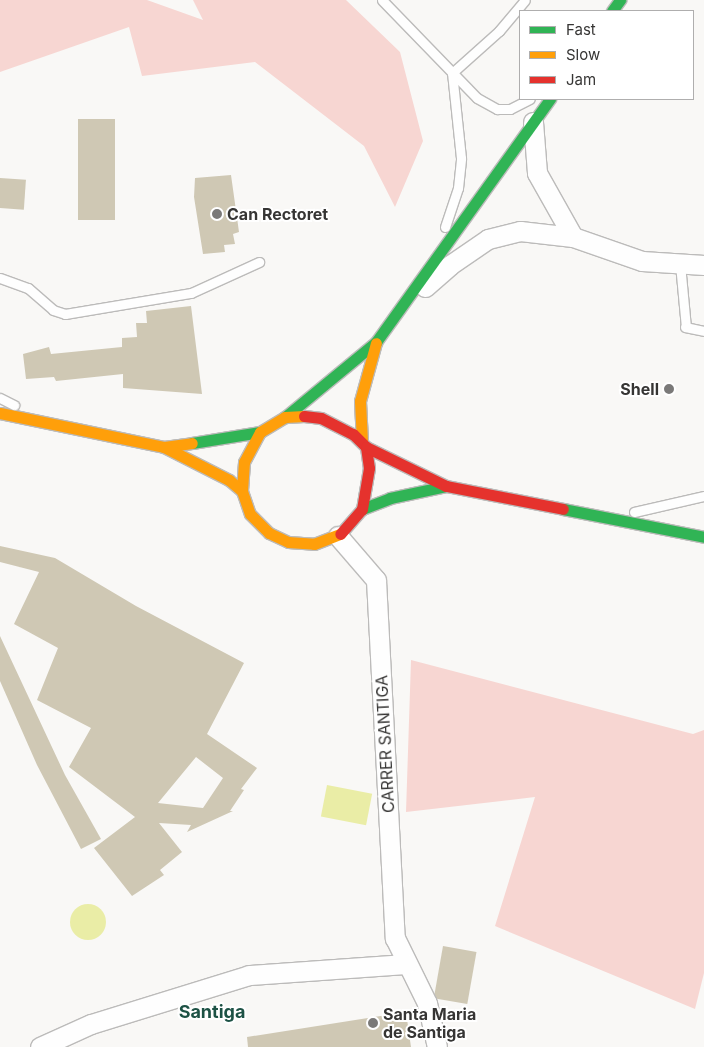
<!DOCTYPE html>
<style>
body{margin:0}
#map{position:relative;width:704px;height:1047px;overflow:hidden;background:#f9f8f6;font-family:Inter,sans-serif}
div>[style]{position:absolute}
.green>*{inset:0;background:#f7d6d2}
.water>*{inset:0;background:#eaeda6;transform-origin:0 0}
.round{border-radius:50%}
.building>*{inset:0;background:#cfc8b4;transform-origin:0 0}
.roads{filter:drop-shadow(1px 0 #bcbbba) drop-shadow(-1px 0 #bcbbba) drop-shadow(0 1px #bcbbba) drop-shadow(0 -1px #bcbbba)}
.lane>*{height:9px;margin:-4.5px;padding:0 4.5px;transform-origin:4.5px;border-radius:4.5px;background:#fefefe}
.street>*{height:19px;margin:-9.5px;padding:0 9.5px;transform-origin:9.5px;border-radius:9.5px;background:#fefefe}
.fast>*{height:11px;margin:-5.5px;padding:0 5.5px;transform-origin:5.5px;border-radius:5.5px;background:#30b455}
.slow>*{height:11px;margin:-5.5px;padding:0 5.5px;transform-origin:5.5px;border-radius:5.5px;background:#ff9f0a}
.jam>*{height:11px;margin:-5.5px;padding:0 5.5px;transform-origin:5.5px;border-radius:5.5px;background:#e5322d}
.dots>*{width:14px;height:14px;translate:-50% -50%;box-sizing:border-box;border:2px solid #fff;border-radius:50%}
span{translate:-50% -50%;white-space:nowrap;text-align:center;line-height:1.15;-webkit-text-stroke:4px #fff;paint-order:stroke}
.poi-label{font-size:16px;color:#363534;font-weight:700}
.left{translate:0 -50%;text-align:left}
.right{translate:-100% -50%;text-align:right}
.street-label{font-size:16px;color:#363534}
.neighbourhood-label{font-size:18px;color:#1d5245;font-weight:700}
.legend{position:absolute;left:519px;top:10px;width:175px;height:90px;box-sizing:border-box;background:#fff;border:1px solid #afaeae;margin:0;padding:6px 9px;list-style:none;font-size:15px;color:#363534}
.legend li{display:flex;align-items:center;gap:10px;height:25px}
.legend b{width:25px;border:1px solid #afaeae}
</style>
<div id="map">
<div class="green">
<div style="clip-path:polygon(0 0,147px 0,203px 20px,193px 0,346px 0,400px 52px,423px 141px,395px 207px,364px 146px,255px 62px,142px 76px,129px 27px,0 72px)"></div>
<div style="clip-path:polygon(411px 660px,693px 734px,704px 730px,704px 973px,695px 1009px,495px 926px,535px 797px,406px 812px)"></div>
</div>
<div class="water">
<div style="left:327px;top:785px;width:46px;height:32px;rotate:11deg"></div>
<div class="round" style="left:70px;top:904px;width:36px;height:36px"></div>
</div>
<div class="building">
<div style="left:78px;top:119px;width:37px;height:101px"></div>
<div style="clip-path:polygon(231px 175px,239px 232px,233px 234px,235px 244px,224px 245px,225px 252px,203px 254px,194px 197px,195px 178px)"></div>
<div style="left:0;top:178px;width:26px;height:30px;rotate:4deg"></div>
<div style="clip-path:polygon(191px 306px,202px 394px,123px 388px,123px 374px,56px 381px,54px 377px,26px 379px,23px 354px,49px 347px,51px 354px,122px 347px,122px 338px,137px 337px,136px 323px,147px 323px,146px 311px)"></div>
<div style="clip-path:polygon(evenodd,0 546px,55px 558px,136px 606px,244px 663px,207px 734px,257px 768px,241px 789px,244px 790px,230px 811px,233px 811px,187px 832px,191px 825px,159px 823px,182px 852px,160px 870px,164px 875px,132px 896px,94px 848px,135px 817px,69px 767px,91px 728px,37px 700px,58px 648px,14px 624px,39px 572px,0 562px,0 546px,196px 757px,223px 778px,203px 808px,158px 803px,196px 757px)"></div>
<div style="clip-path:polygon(0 636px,65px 775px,101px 839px,81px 849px,37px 765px,0 681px)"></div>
<div style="left:443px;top:946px;width:34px;height:53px;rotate:10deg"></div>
<div style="clip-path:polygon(406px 1012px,411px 1047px,248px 1047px,247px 1037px)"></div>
</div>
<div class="roads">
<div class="lane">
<div style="left:382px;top:0;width:136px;rotate:45.9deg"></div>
<div style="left:477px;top:98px;width:23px;rotate:29deg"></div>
<div style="left:497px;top:109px;width:13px"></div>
<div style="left:510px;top:109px;width:22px;rotate:-27deg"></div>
<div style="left:452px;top:73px;width:63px;rotate:-41.8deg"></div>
<div style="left:499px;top:31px;width:40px;rotate:-50deg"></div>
<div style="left:445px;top:227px;width:41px;rotate:-71.6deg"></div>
<div style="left:458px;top:188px;width:30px;rotate:-84deg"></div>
<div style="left:461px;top:158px;width:85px;rotate:-96deg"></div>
<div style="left:680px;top:264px;width:63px;rotate:84.6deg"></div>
<div style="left:0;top:278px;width:30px;rotate:20deg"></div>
<div style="left:28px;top:288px;width:33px;rotate:41deg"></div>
<div style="left:53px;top:310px;width:13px;rotate:18deg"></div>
<div style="left:65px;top:314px;width:128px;rotate:-9.5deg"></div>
<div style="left:191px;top:293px;width:75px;rotate:-24.5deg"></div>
<div style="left:685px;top:327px;width:19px;rotate:12deg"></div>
<div style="left:0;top:398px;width:16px;rotate:27deg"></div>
<div style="left:634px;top:512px;width:72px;rotate:-12.9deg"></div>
</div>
<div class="street">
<div style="left:533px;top:122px;width:51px;rotate:85.5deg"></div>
<div style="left:537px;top:173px;width:73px;rotate:60.6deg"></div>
<div style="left:425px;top:287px;width:33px;rotate:-41deg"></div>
<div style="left:450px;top:265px;width:46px;rotate:-34.4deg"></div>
<div style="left:488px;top:239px;width:33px;rotate:-14deg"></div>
<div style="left:520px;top:231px;width:53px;rotate:6.5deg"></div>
<div style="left:573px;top:237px;width:73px;rotate:19.2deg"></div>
<div style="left:642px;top:261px;width:62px;rotate:3.7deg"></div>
<div style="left:338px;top:536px;width:58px;rotate:49.2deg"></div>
<div style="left:376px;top:580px;width:359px;rotate:87deg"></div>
<div style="left:395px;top:938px;width:72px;rotate:63.8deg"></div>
<div style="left:427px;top:1003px;width:45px;rotate:77.2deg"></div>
<div style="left:40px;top:1047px;width:56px;rotate:-24.3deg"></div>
<div style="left:91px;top:1024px;width:165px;rotate:-17.2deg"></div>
<div style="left:249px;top:975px;width:158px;rotate:-4deg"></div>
</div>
<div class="fast">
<div style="left:612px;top:11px;width:14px;rotate:-54deg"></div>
<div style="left:285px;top:417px;width:118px;rotate:-39.5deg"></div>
<div style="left:376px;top:342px;width:299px;rotate:-54.4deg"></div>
<div style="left:192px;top:443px;width:69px;rotate:-9.2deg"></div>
<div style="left:362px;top:509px;width:30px;rotate:-21deg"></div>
<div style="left:390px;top:498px;width:57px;rotate:-12.1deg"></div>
<div style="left:563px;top:509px;width:144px;rotate:11.2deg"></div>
</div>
<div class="slow">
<div style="left:0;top:413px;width:167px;rotate:11.7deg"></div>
<div style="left:164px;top:447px;width:28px;rotate:-8deg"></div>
<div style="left:304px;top:416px;width:19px;rotate:177deg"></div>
<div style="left:285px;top:417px;width:29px;rotate:149deg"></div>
<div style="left:260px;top:432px;width:34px;rotate:118deg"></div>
<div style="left:244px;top:462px;width:29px;rotate:94deg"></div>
<div style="left:242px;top:491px;width:24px;rotate:71deg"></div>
<div style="left:250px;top:514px;width:27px;rotate:45deg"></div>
<div style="left:269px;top:533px;width:21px;rotate:25deg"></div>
<div style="left:288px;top:542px;width:26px;rotate:4deg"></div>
<div style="left:314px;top:544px;width:28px;rotate:-21deg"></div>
<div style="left:362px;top:441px;width:40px;rotate:-92.9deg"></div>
<div style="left:360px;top:401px;width:60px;rotate:-74.6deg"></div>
<div style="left:164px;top:447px;width:73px;rotate:26.9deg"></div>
<div style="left:229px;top:480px;width:17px;rotate:40deg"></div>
</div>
<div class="jam">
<div style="left:304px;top:416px;width:17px;rotate:7deg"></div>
<div style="left:321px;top:418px;width:36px;rotate:27deg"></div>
<div style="left:353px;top:434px;width:18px;rotate:45deg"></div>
<div style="left:366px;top:447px;width:21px;rotate:82deg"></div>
<div style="left:369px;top:468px;width:42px;rotate:99.7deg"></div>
<div style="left:362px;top:509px;width:33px;rotate:131deg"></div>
<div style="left:366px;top:447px;width:89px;rotate:26deg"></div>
<div style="left:446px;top:486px;width:119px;rotate:11.1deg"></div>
</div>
</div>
<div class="dots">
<div style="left:217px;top:214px;background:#7a7978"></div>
<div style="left:669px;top:389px;background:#7a7978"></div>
<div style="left:373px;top:1023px;background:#7a7978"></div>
</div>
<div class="poi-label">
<span class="left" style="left:227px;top:214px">Can Rectoret</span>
<span class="right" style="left:659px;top:389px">Shell</span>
<span class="left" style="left:383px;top:1023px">Santa Maria<br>de Santiga</span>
</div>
<div class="street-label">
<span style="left:385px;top:744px;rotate:-93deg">CARRER SANTIGA</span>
</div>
<div class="neighbourhood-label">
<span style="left:212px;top:1012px">Santiga</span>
</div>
<ul class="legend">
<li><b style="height:6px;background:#30b455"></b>Fast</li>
<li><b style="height:6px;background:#ff9f0a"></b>Slow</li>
<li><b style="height:6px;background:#e5322d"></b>Jam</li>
</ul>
</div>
